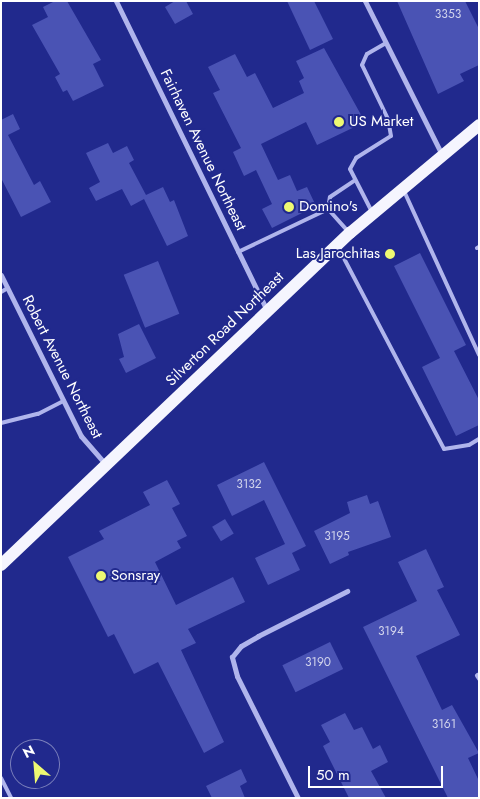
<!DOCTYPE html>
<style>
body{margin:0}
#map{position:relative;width:480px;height:799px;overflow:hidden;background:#21298d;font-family:Jost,sans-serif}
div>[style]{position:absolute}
.building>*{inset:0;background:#4a53b4;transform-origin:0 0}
.lane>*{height:4px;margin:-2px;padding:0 2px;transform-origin:2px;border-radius:2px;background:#b0b5ec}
.street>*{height:5px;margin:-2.5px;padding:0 2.5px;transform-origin:2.5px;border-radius:2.5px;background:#b0b5ec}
.primary>*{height:12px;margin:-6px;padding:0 6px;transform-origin:6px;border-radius:6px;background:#f5f5fe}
.dots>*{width:14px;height:14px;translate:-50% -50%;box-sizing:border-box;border:2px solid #21298d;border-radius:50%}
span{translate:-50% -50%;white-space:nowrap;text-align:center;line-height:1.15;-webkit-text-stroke:4px #21298d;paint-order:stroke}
.number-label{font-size:12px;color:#d2d4ec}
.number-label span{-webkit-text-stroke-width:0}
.poi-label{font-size:15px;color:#fff}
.left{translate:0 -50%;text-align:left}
.right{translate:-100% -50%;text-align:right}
.street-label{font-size:15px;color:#fff}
.frame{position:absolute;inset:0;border:2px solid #fff;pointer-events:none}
.north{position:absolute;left:10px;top:739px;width:50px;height:50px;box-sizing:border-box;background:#21298d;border:1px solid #7a7fbb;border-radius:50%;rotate:333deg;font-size:14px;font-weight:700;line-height:20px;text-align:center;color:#fff}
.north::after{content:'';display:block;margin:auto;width:18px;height:22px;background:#eef872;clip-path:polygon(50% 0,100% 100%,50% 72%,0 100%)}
.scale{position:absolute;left:308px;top:766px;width:135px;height:22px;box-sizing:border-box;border:2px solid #fff;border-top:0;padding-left:6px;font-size:15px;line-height:18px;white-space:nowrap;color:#fff;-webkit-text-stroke:4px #21298d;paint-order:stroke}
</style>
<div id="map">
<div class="building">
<div style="clip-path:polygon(55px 1px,67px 1px,101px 60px,93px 64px,104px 86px,73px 101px,67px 90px,63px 92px,55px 77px,60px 74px,32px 25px,48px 17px,43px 7px)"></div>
<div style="clip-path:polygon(175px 1px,186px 1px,193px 14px,175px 24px,165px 7px)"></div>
<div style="clip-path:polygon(287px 1px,314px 1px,333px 39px,310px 50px)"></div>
<div style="clip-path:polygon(397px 1px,465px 1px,479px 29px,479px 65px,460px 74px,464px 81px,438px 94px)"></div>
<div style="clip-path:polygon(324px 48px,365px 122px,317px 145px,306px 122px,261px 144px,278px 180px,290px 175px,297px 191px,307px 187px,316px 206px,272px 228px,262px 209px,272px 204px,256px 170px,244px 176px,233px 152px,241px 148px,213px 93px,220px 90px,208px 67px,235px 54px,247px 77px,255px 73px,273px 108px,304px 93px,299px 81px,304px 78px,296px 61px)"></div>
<div style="clip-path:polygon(13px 114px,20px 129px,8px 135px,34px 185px,40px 181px,51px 202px,21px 217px,1px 178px,1px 120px)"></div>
<div style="clip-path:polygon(108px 143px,113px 153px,127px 146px,134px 160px,129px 163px,146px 195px,163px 187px,170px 202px,174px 200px,188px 236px,167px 246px,144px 199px,131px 206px,122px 189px,96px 201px,89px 188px,100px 182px,86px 153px)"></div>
<div style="clip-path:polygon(420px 253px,466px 345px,454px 351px,479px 400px,479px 425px,456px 436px,422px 367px,440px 358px,394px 266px)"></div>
<div style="left:158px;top:261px;width:57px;height:37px;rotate:68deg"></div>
<div style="clip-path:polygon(139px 324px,156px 358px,126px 373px,119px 359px,124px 357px,118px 334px)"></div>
<div style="clip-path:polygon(264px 462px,306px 546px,292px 553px,300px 570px,268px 585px,255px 558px,285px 544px,264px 500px,232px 516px,217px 485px)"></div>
<div style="clip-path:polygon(167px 480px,180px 504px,172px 508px,187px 536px,177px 541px,181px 548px,155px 562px,176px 605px,233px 577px,245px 602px,188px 629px,196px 643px,181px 650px,224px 742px,204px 753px,158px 662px,134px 674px,114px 634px,108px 637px,68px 557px,104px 539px,99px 531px,150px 505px,143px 492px)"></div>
<div style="clip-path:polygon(367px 495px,370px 504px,378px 501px,391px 537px,348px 552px,349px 555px,330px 564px,314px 531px,350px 513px,347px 502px)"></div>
<div style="left:225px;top:519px;width:17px;height:15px;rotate:59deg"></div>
<div style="clip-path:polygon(426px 549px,444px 587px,437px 590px,460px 635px,416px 656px,442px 710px,452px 705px,479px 753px,468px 758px,479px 781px,479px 798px,448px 798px,363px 627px,417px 601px,398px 562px)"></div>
<div style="left:330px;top:642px;width:30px;height:53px;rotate:64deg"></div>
<div style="clip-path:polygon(345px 713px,354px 730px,362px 727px,373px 749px,380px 745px,388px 762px,371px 771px,386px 798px,349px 798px,323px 746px,330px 742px,321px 725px)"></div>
<div style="clip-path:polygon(241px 769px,247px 782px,240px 786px,245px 798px,212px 798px,206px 786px)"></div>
</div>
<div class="lane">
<div style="left:404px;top:191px;width:180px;rotate:65.4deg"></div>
<div style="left:328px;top:209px;width:12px;rotate:-81deg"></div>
<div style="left:330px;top:197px;width:29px;rotate:-34deg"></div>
<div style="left:372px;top:212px;width:48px;rotate:-117.1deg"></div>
<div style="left:350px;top:169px;width:13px;rotate:-61deg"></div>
<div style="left:356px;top:158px;width:41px;rotate:-32.2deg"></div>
<div style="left:391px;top:136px;width:17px;rotate:-100deg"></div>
<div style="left:388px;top:119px;width:60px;rotate:-115.7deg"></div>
<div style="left:362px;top:65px;width:12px;rotate:-66deg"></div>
<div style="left:367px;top:54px;width:22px;rotate:-30deg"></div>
<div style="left:338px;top:247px;width:228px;rotate:62.3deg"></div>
<div style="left:444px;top:449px;width:25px;rotate:-9deg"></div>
<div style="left:469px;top:445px;width:12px;rotate:-31deg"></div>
<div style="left:477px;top:248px;width:2px;rotate:-27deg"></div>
<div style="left:238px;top:252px;width:100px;rotate:-25.5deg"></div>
<div style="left:328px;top:209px;width:31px;rotate:48deg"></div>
<div style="left:1px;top:292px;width:8px;rotate:-30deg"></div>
<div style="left:1px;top:423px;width:38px;rotate:-14deg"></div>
<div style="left:38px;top:414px;width:29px;rotate:-27deg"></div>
<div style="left:1px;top:778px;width:22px;rotate:63deg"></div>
</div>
<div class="street">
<div style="left:116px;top:1px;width:344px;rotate:64deg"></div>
<div style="left:365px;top:1px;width:172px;rotate:63.4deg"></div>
<div style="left:1px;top:275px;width:180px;rotate:63.6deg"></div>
<div style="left:81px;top:436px;width:38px;rotate:49deg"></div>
<div style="left:477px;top:675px;width:4px;rotate:56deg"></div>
<div style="left:298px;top:798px;width:136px;rotate:-116.6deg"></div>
<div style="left:237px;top:676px;width:20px;rotate:-105deg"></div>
<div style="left:232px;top:657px;width:14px;rotate:-51deg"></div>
<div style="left:241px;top:646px;width:20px;rotate:-30deg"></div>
<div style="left:258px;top:636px;width:100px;rotate:-26.8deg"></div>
</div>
<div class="primary">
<div style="left:1px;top:565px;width:482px;rotate:-43.6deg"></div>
<div style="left:350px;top:233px;width:168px;rotate:-39.9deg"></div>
</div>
<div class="dots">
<div style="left:339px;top:122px;background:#eef872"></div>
<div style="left:289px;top:207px;background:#eef872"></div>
<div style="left:390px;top:254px;background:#eef872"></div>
<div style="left:101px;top:576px;background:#eef872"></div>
</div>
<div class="number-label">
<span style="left:448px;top:15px">3353</span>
<span style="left:249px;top:485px">3132</span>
<span style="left:337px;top:537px">3195</span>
<span style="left:391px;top:632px">3194</span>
<span style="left:318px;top:663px">3190</span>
<span style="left:444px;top:725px">3161</span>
</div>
<div class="poi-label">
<span class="left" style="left:349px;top:122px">US Market</span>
<span class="left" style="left:299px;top:207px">Domino's</span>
<span class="right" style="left:380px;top:254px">Las Jarochitas</span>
<span class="left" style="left:111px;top:576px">Sonsray</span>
</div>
<div class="street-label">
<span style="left:203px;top:150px;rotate:64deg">Fairhaven Avenue Northeast</span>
<span style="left:225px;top:329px;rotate:-44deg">Silverton Road Northeast</span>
<span style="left:62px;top:367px;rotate:63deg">Robert Avenue Northeast</span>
</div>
<div class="frame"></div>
<div class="north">N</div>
<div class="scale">50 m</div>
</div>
